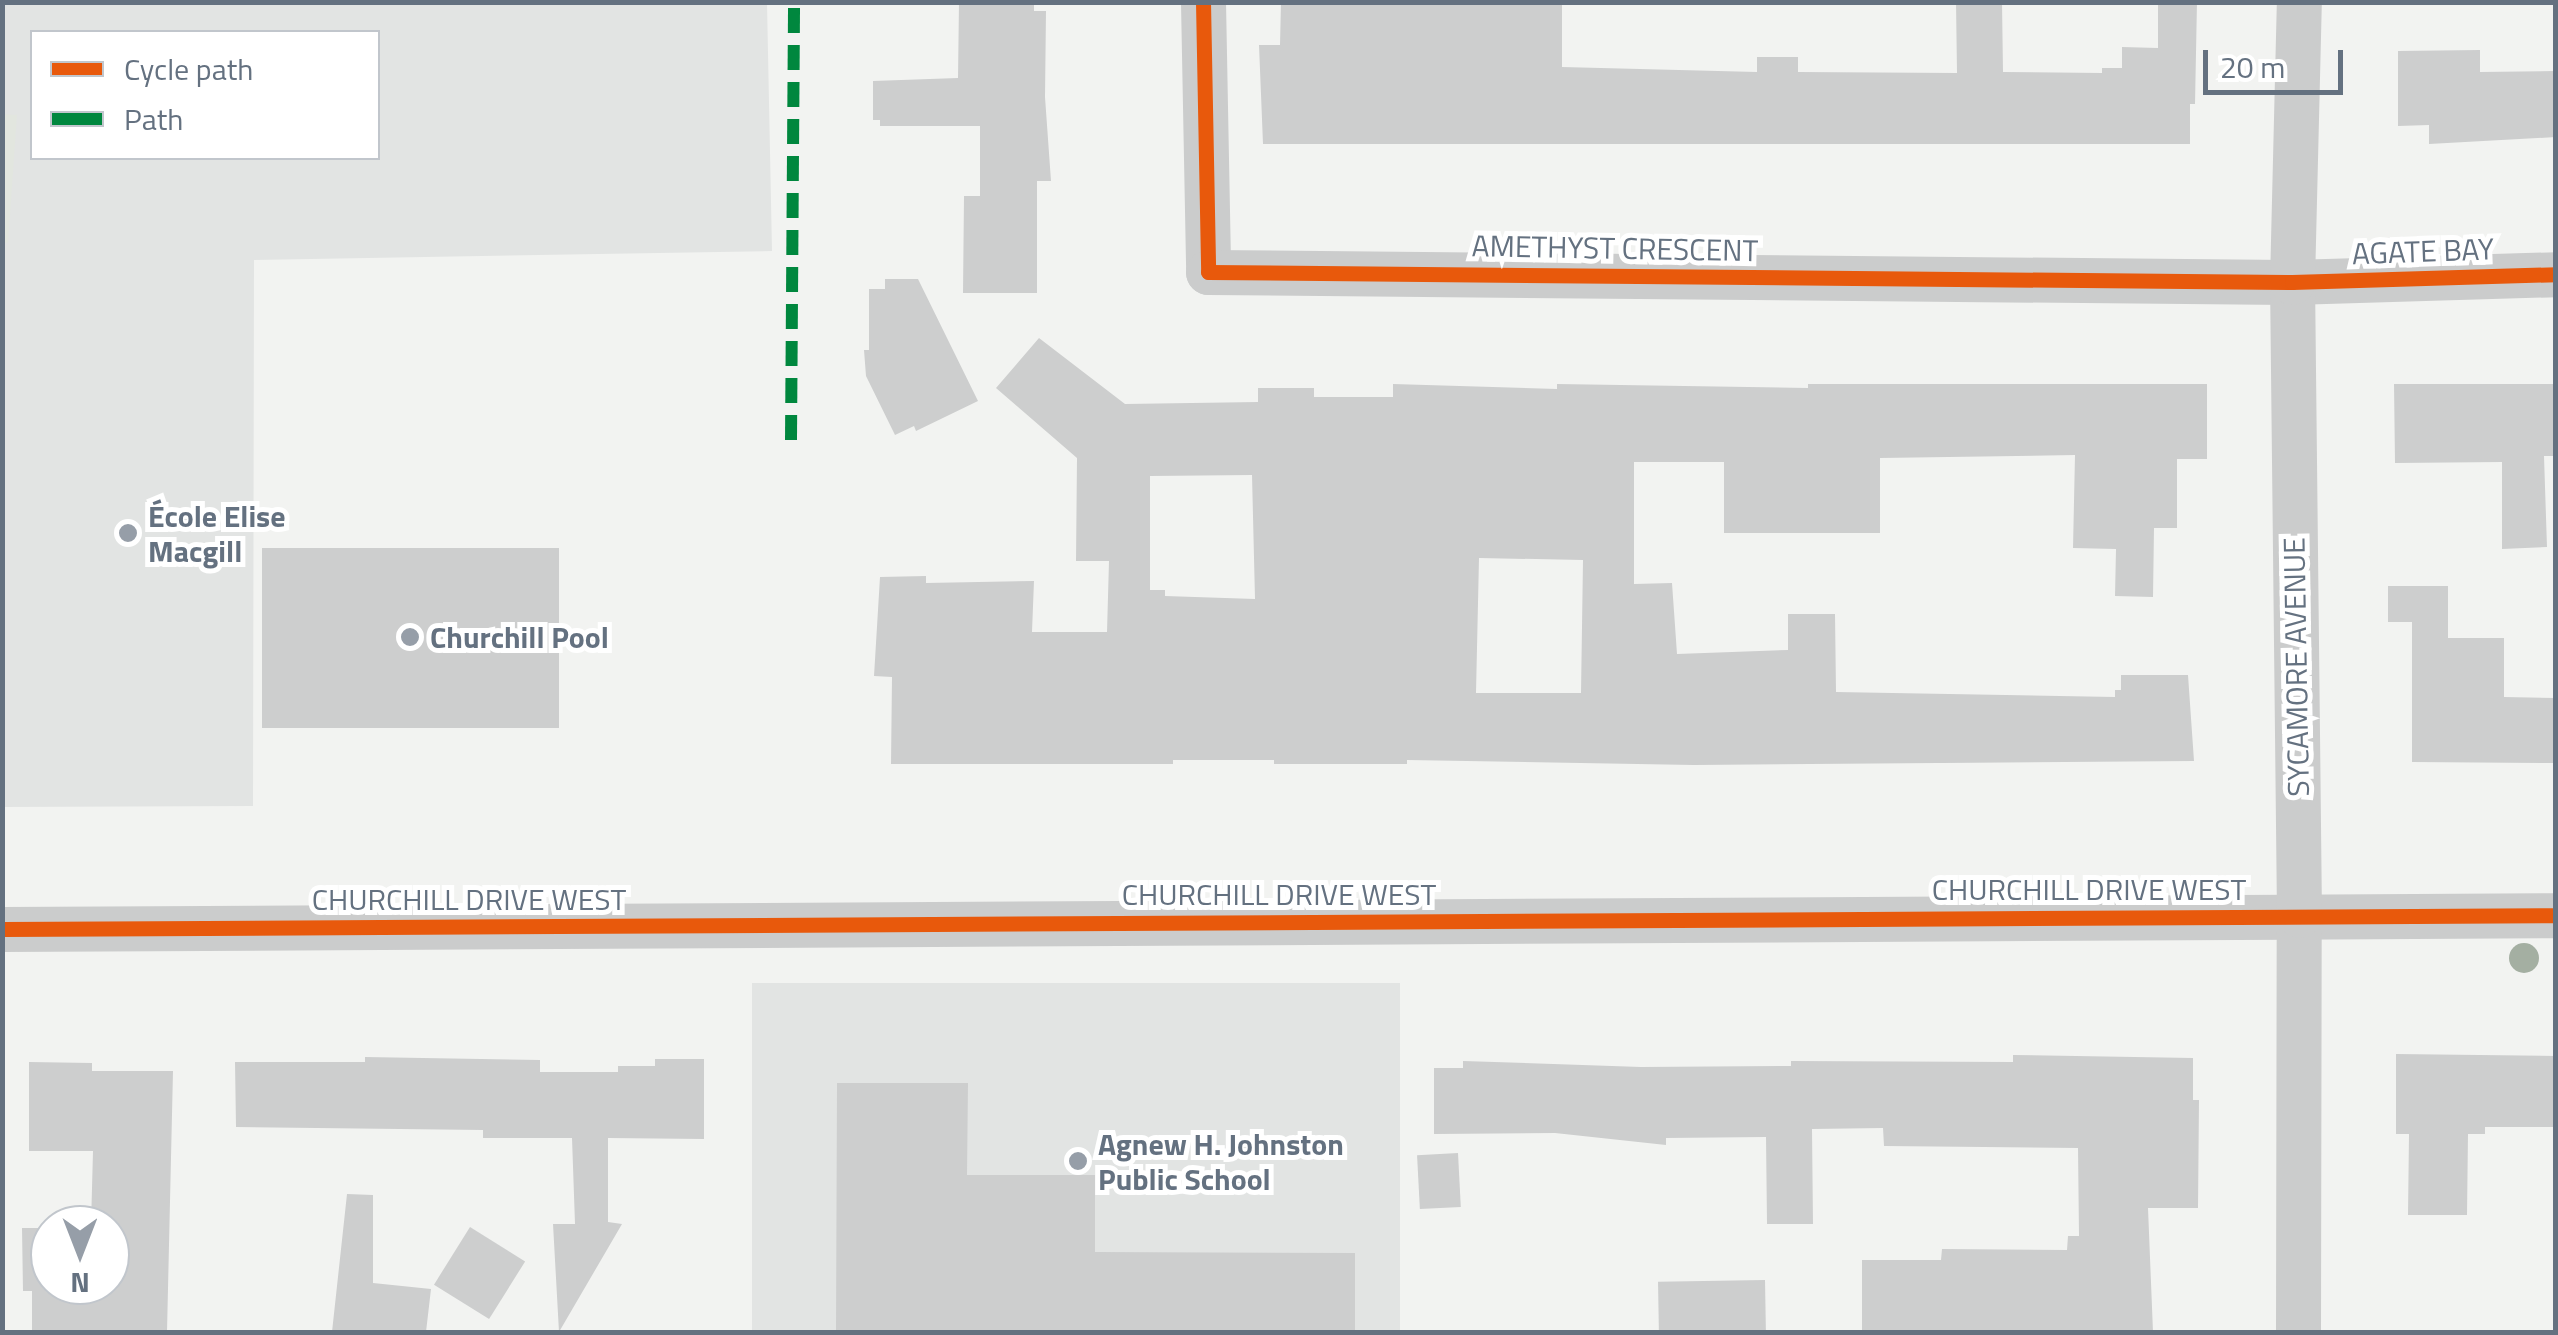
<!DOCTYPE html>
<meta charset="utf-8">
<style>
body{margin:0}
#map{position:relative;width:2558px;height:1335px;overflow:hidden;background:#f2f3f1;font-family:"Titillium Web",sans-serif}
div>[style]{position:absolute}
.built>*{inset:0;background:#e2e4e3;transform-origin:0 0}
.green>*{inset:0;background:#e2e6df;transform-origin:0 0}
.building>*{inset:0;background:#cdcece;transform-origin:0 0}
.minor>*{height:45px;margin:-22.5px;padding:0 22.5px;transform-origin:22.5px;border-radius:22.5px;background:#cbcccc}
.quiet>*{height:12px;margin-top:-6px;transform-origin:0;background:repeating-linear-gradient(90deg,#00873e 0 25px,transparent 0 37px)}
.cycleway>*{height:15px;margin:-7.5px;padding:0 7.5px;transform-origin:7.5px;border-radius:7.5px;background:#e8590c}
.trees>*{width:30px;height:30px;margin:-15px;border-radius:50%;background:#a4afa2}
.dots>*{width:28px;height:28px;translate:-50% -50%;box-sizing:border-box;border:5px solid #fff;border-radius:50%}
span{translate:-50% -50%;white-space:nowrap;text-align:center;line-height:1.15;-webkit-text-stroke:10px #fff;paint-order:stroke}
.street-label{font-size:30px;color:#647180}
.poi-label{font-size:30px;color:#647180;font-weight:700}
.left{translate:0 -50%;text-align:left}
.frame{position:absolute;inset:0;border:5px solid #647180;pointer-events:none}
.legend{position:absolute;left:30px;top:30px;width:350px;height:130px;box-sizing:border-box;background:#fff;border:2px solid #c1c6cc;margin:0;padding:12px 18px;list-style:none;font-size:30px;color:#647180}
.legend li{display:flex;align-items:center;gap:20px;height:50px}
.legend b{width:50px;border:2px solid #c1c6cc}
.north{position:absolute;left:30px;top:1205px;width:100px;height:100px;box-sizing:border-box;background:#fff;border:2px solid #c1c6cc;border-radius:50%;rotate:180deg;font-size:28px;font-weight:700;line-height:40px;text-align:center;color:#647180}
.north::after{content:'';display:block;margin:auto;width:35px;height:45px;background:#969ea8;clip-path:polygon(50% 0,100% 100%,50% 72%,0 100%)}
.scale{position:absolute;left:2203px;top:50px;width:140px;height:45px;box-sizing:border-box;border:5px solid #647180;border-top:0;padding-left:12px;font-size:30px;line-height:35px;white-space:nowrap;color:#647180;-webkit-text-stroke:8px #fff;paint-order:stroke}
</style>
<div id="map">
<div class="built">
<div style="clip-path:polygon(evenodd,2px 3px,767px 3px,772px 251px,254px 260px,253px 806px,3px 807px,2px 3px,32px 32px,378px 32px,378px 158px,32px 158px,32px 32px)"></div>
<div style="left:1400px;top:983px;width:349px;height:648px;rotate:90deg"></div>
</div>
<div class="green">
<div style="left:3px;top:114px;width:14px;height:128px;rotate:4deg"></div>
</div>
<div class="building">
<div style="clip-path:polygon(959px 2px,1034px 2px,1034px 11px,1046px 11px,1045px 97px,1051px 181px,1037px 181px,1037px 293px,963px 293px,964px 196px,980px 196px,980px 126px,880px 126px,880px 120px,873px 120px,873px 81px,958px 78px)"></div>
<div style="clip-path:polygon(1281px 2px,1562px 2px,1562px 67px,1757px 72px,1757px 57px,1798px 57px,1798px 72px,1957px 73px,1956px 2px,2002px 2px,2003px 72px,2102px 73px,2102px 68px,2122px 68px,2122px 47px,2158px 48px,2158px 2px,2197px 2px,2195px 104px,2190px 104px,2190px 144px,1263px 144px,1259px 45px,1280px 45px)"></div>
<div style="clip-path:polygon(2480px 50px,2480px 72px,2556px 71px,2556px 137px,2429px 144px,2429px 125px,2398px 126px,2398px 51px)"></div>
<div style="clip-path:polygon(885px 279px,918px 279px,978px 401px,916px 431px,914px 426px,895px 435px,866px 376px,864px 350px,869px 350px,869px 289px,885px 289px)"></div>
<div style="clip-path:polygon(evenodd,1039px 338px,1125px 404px,1258px 402px,1258px 388px,1314px 388px,1314px 397px,1393px 397px,1393px 384px,1557px 389px,1557px 384px,1808px 388px,1808px 384px,2207px 384px,2207px 459px,2177px 459px,2177px 528px,2154px 528px,2153px 597px,2115px 596px,2116px 549px,2073px 548px,2075px 455px,1880px 458px,1880px 533px,1724px 533px,1724px 462px,1634px 462px,1634px 584px,1672px 583px,1677px 654px,1788px 650px,1788px 614px,1835px 614px,1836px 692px,2115px 697px,2115px 690px,2121px 690px,2121px 675px,2188px 675px,2194px 761px,1694px 765px,1407px 760px,1407px 764px,1274px 764px,1274px 760px,1173px 760px,1173px 764px,891px 764px,892px 677px,874px 676px,880px 577px,926px 576px,926px 583px,1034px 581px,1032px 632px,1107px 632px,1109px 561px,1076px 561px,1077px 458px,996px 388px,1039px 338px,1252px 475px,1255px 599px,1165px 596px,1165px 590px,1150px 590px,1150px 476px,1252px 475px,1039px 338px,1479px 558px,1583px 560px,1581px 693px,1476px 693px,1479px 558px)"></div>
<div style="clip-path:polygon(2394px 384px,2556px 384px,2556px 456px,2544px 456px,2547px 547px,2502px 549px,2502px 462px,2395px 463px)"></div>
<div style="left:262px;top:548px;width:297px;height:180px"></div>
<div style="clip-path:polygon(2388px 586px,2448px 586px,2448px 638px,2504px 638px,2504px 697px,2556px 698px,2556px 763px,2412px 762px,2412px 622px,2388px 622px)"></div>
<div style="clip-path:polygon(2396px 1054px,2556px 1056px,2556px 1127px,2485px 1127px,2485px 1134px,2468px 1134px,2467px 1215px,2408px 1215px,2409px 1134px,2396px 1134px)"></div>
<div style="clip-path:polygon(2013px 1055px,2193px 1058px,2193px 1100px,2199px 1100px,2198px 1208px,2148px 1208px,2153px 1332px,1862px 1332px,1862px 1260px,1941px 1260px,1942px 1249px,2067px 1250px,2068px 1236px,2079px 1236px,2078px 1148px,1884px 1146px,1883px 1128px,1812px 1129px,1813px 1224px,1767px 1224px,1766px 1137px,1666px 1138px,1666px 1145px,1555px 1133px,1434px 1134px,1434px 1068px,1463px 1068px,1463px 1061px,1641px 1067px,1791px 1066px,1791px 1061px,2013px 1062px)"></div>
<div style="clip-path:polygon(365px 1057px,540px 1060px,540px 1072px,618px 1072px,618px 1066px,655px 1066px,655px 1059px,704px 1059px,704px 1139px,608px 1138px,608px 1222px,622px 1224px,559px 1332px,553px 1224px,575px 1224px,572px 1138px,483px 1138px,483px 1130px,236px 1127px,235px 1062px,365px 1062px)"></div>
<div style="clip-path:polygon(29px 1062px,92px 1063px,92px 1071px,173px 1071px,167px 1332px,32px 1332px,32px 1291px,23px 1291px,22px 1228px,50px 1228px,50px 1285px,110px 1285px,110px 1225px,91px 1225px,93px 1151px,29px 1151px)"></div>
<div style="clip-path:polygon(837px 1083px,968px 1083px,967px 1175px,1095px 1175px,1095px 1252px,1355px 1253px,1355px 1332px,836px 1332px)"></div>
<div style="left:1458px;top:1153px;width:54px;height:41px;rotate:87deg"></div>
<div style="clip-path:polygon(347px 1194px,373px 1195px,373px 1283px,431px 1289px,426px 1332px,332px 1332px)"></div>
<div style="left:470px;top:1227px;width:65px;height:68px;rotate:32deg"></div>
<div style="left:1765px;top:1280px;width:52px;height:107px;rotate:89deg"></div>
</div>
<div class="minor">
<div style="left:1203px;top:2px;width:270px;rotate:88.9deg"></div>
<div style="left:1208px;top:272px;width:1084px;rotate:0.53deg"></div>
<div style="left:2292px;top:282px;width:264px;rotate:-1.7deg"></div>
<div style="left:2px;top:929px;width:2554px;rotate:-0.31deg"></div>
<div style="left:2298px;top:1332px;width:417px;rotate:-89.9deg"></div>
<div style="left:2299px;top:915px;width:633px;rotate:-90.63deg"></div>
<div style="left:2292px;top:282px;width:280px;rotate:-88.6deg"></div>
</div>
<div class="quiet">
<div style="left:791px;top:440px;width:438px;rotate:-89.6deg"></div>
</div>
<div class="cycleway">
<div style="left:1203px;top:2px;width:270px;rotate:88.9deg"></div>
<div style="left:1208px;top:272px;width:1084px;rotate:0.53deg"></div>
<div style="left:2292px;top:282px;width:264px;rotate:-1.7deg"></div>
<div style="left:2px;top:929px;width:2554px;rotate:-0.31deg"></div>
</div>
<div class="trees">
<div style="left:2524px;top:958px"></div>
</div>
<div class="dots">
<div style="left:128px;top:533px;background:#969ea8"></div>
<div style="left:410px;top:637px;background:#969ea8"></div>
<div style="left:1078px;top:1161px;background:#969ea8"></div>
</div>
<div class="street-label">
<span style="left:1615px;top:248px;rotate:1deg">AMETHYST CRESCENT</span>
<span style="left:2423px;top:251px;rotate:-2deg">AGATE BAY</span>
<span style="left:2296px;top:667px;rotate:-91deg">SYCAMORE AVENUE</span>
<span style="left:2089px;top:889px">CHURCHILL DRIVE WEST</span>
<span style="left:1279px;top:894px">CHURCHILL DRIVE WEST</span>
<span style="left:469px;top:899px">CHURCHILL DRIVE WEST</span>
</div>
<div class="poi-label">
<span class="left" style="left:148px;top:533px">École Elise<br>Macgill</span>
<span class="left" style="left:430px;top:637px">Churchill Pool</span>
<span class="left" style="left:1098px;top:1161px">Agnew H. Johnston<br>Public School</span>
</div>
<div class="frame"></div>
<ul class="legend">
<li><b style="height:12px;background:#e8590c"></b>Cycle path</li>
<li><b style="height:12px;background:#00873e"></b>Path</li>
</ul>
<div class="north">N</div>
<div class="scale">20 m</div>
</div>
